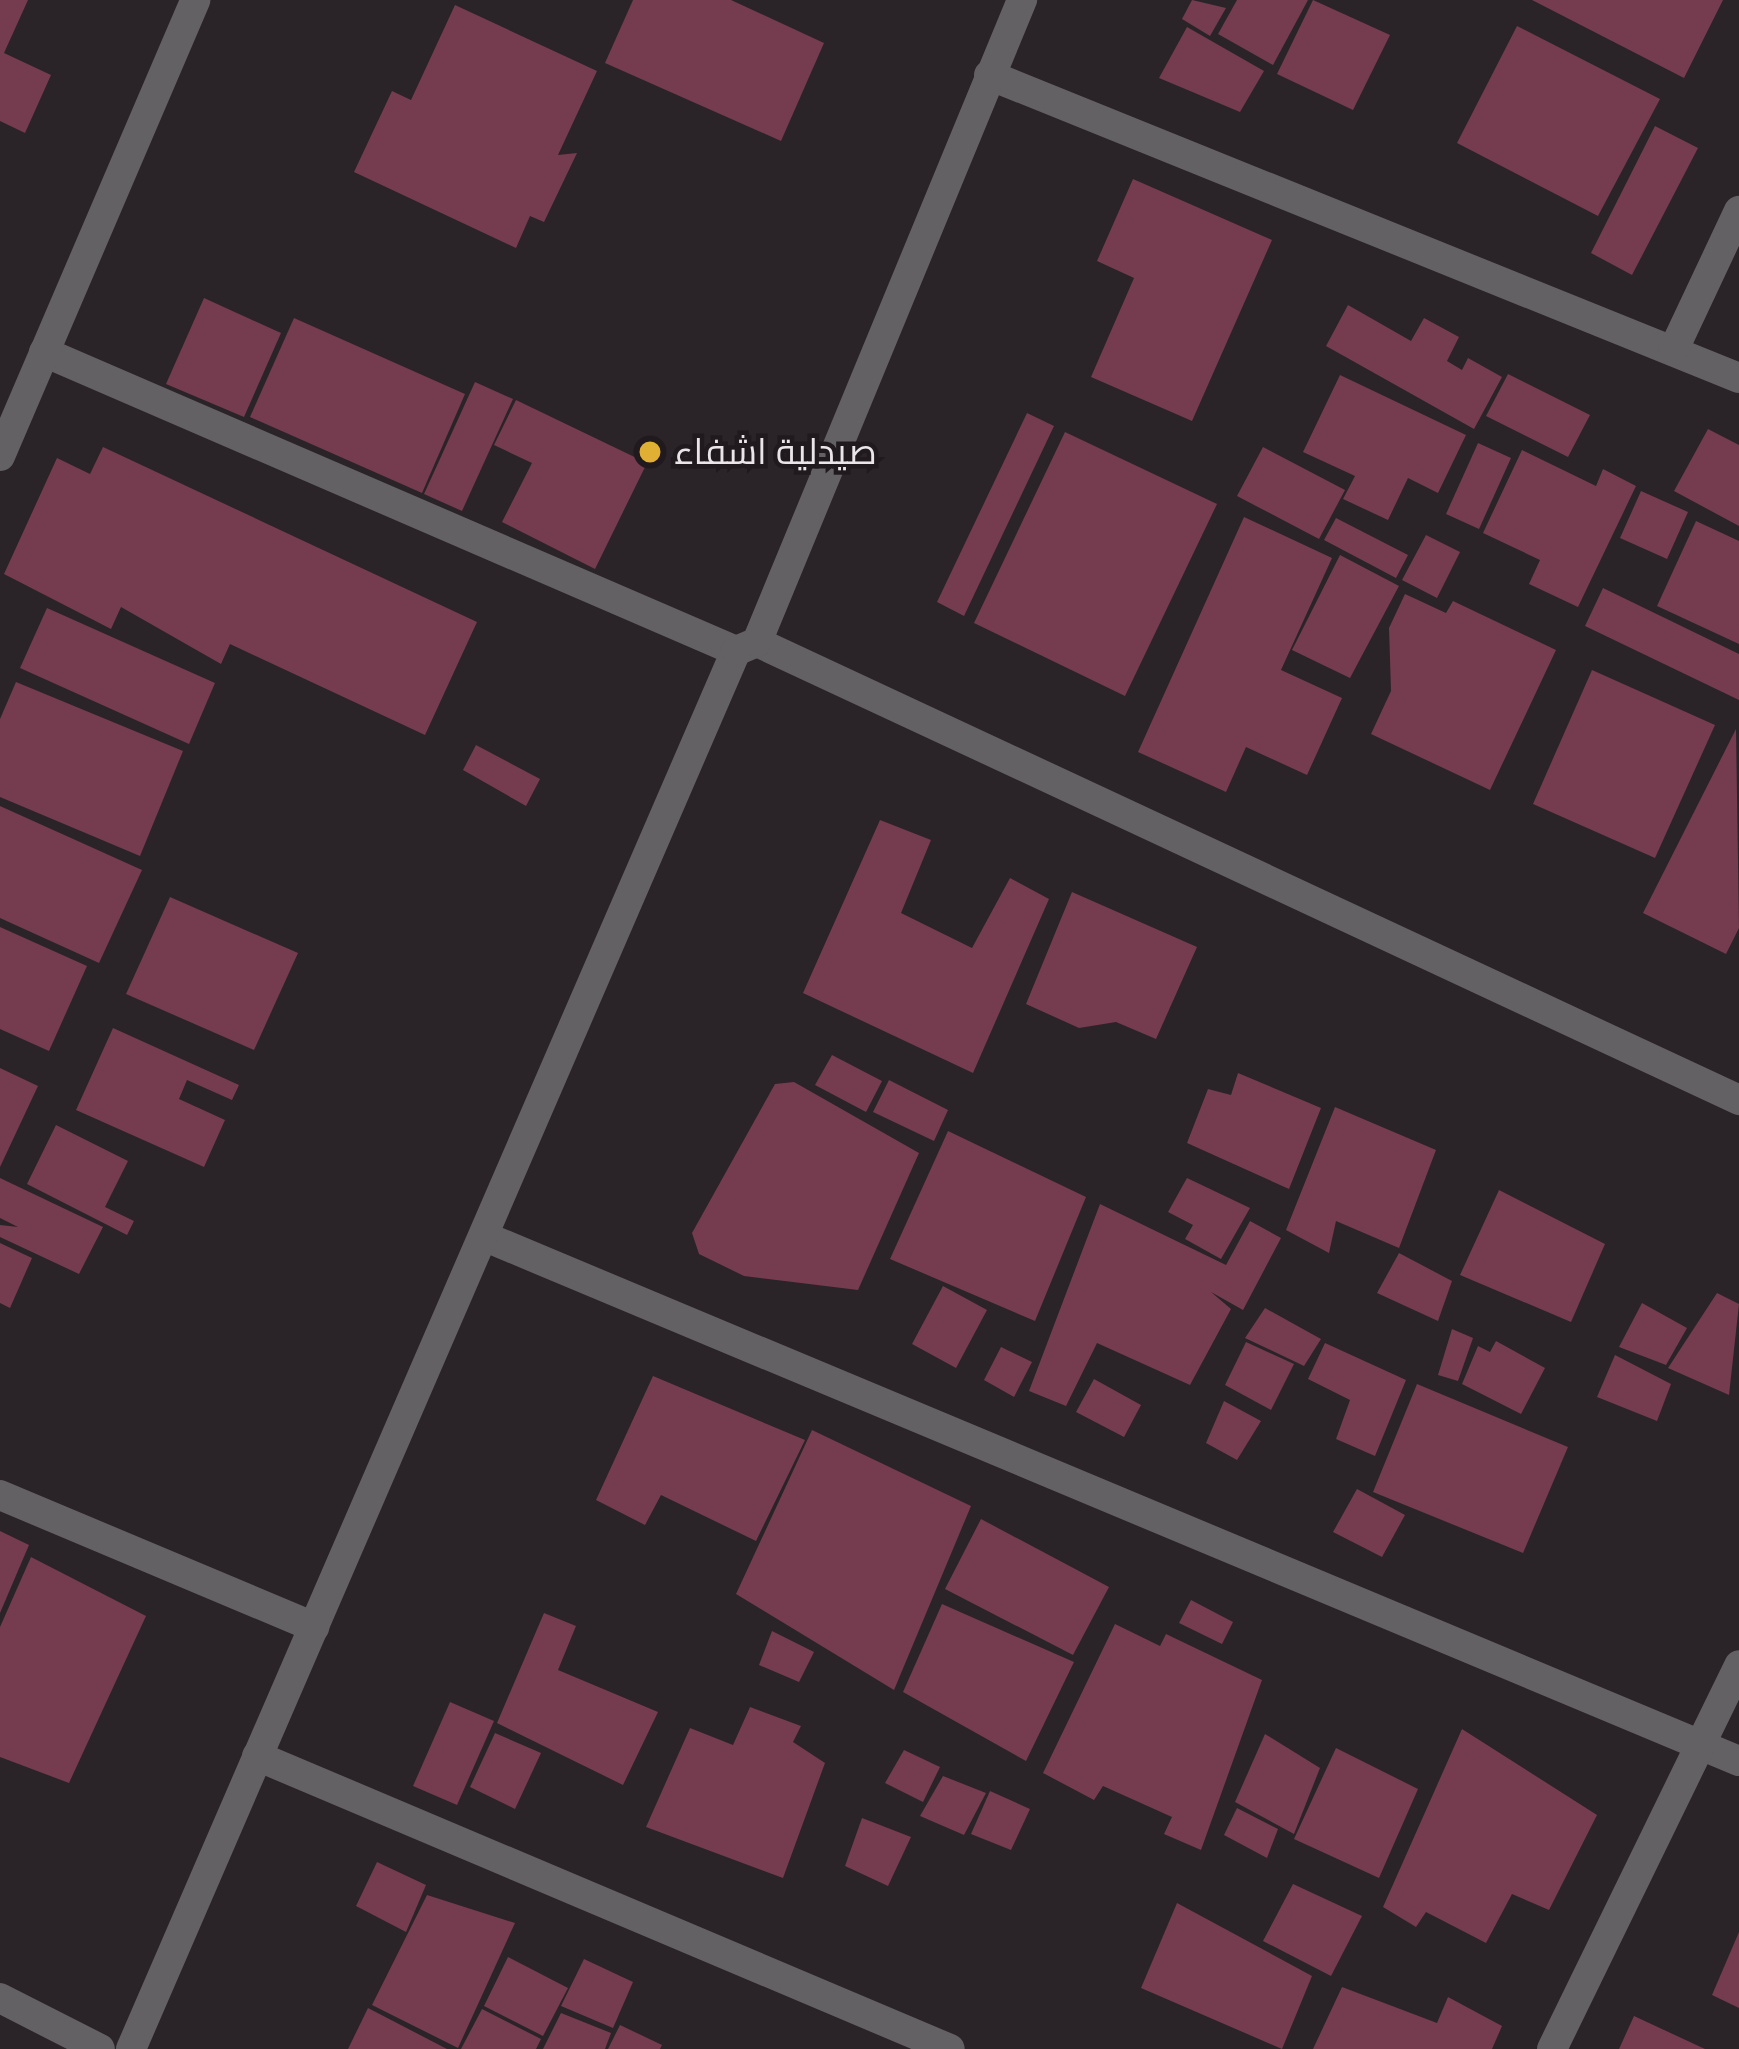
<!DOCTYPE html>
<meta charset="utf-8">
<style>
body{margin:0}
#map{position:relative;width:1739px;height:2049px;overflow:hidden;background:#2a2328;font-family:Montserrat,Cairo,sans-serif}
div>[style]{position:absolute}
.building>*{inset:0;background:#753b4e}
.minor>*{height:30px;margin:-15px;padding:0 15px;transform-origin:15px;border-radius:15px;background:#636164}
.tertiary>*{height:30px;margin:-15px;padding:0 15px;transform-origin:15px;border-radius:15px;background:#636164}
.dots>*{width:33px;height:33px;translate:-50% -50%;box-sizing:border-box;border:6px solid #201a1e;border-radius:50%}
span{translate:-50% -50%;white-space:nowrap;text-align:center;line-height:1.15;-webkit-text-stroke:9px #201a1e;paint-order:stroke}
.poi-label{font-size:36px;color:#eae5e8}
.left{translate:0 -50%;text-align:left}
</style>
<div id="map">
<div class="building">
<div style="clip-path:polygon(0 0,28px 0,4px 53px,51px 75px,25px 133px,0 121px)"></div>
<div style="clip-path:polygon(633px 0,731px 0,824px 43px,781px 141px,605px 63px)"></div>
<div style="clip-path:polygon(1192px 0,1226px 8px,1210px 36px,1182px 19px)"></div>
<div style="clip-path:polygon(1237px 0,1308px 0,1273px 65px,1218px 34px)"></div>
<div style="clip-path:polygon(1313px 0,1390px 35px,1353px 110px,1277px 74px)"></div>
<div style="clip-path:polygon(1532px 0,1723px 0,1684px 78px)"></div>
<div style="clip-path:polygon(455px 5px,597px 71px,558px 155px,577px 153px,544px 222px,530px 216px,516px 248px,354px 172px,392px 91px,411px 100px)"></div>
<div style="clip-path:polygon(1517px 26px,1660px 99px,1598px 216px,1457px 143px)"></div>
<div style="clip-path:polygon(1187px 27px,1264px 71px,1240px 112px,1159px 78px)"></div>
<div style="clip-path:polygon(1655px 126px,1698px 148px,1632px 275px,1591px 253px)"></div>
<div style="clip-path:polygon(1133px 179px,1272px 240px,1192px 421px,1091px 377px,1134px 278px,1097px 261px)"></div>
<div style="clip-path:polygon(204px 298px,281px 333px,244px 417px,166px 384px)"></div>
<div style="clip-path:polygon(1348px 305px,1411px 341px,1424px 318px,1459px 337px,1447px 361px,1462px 370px,1468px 358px,1502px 377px,1474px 429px,1326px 346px)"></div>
<div style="clip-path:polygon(294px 318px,465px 394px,422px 493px,250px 417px)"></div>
<div style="clip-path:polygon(1508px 374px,1590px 415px,1568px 457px,1486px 416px)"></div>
<div style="clip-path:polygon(1340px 375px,1466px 435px,1438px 493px,1408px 478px,1388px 520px,1343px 499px,1355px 476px,1303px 452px)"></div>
<div style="clip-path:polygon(475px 382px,513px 399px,462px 511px,424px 494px)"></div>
<div style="clip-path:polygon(516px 400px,647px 463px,595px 569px,502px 522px,532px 463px,494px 445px)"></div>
<div style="clip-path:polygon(1027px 413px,1054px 426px,964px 616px,937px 602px)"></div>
<div style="clip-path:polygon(1708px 429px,1739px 445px,1739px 526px,1674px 491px)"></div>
<div style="clip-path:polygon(1065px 432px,1217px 504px,1125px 696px,974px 623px)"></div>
<div style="clip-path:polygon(1478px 443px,1511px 458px,1479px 529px,1446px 514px)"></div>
<div style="clip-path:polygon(103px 447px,477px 622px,425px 735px,230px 644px,221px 664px,121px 607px,111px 629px,4px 574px,57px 458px,90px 474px)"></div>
<div style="clip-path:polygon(1263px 447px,1345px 490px,1319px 539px,1237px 496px)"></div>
<div style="clip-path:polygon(1522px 450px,1596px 486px,1603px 469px,1636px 486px,1578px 607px,1529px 584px,1540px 560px,1483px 533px)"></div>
<div style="clip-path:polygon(1641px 491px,1688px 512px,1667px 559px,1620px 538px)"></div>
<div style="clip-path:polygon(1244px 517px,1332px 558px,1281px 670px,1342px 698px,1307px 775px,1246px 747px,1226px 792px,1138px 752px)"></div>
<div style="clip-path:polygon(1336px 518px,1408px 555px,1396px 578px,1324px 540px)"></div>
<div style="clip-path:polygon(1696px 521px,1739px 541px,1739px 644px,1657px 606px)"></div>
<div style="clip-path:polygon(1426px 535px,1460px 552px,1437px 598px,1402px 580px)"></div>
<div style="clip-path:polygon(1340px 555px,1399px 586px,1350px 678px,1292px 650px)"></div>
<div style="clip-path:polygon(1603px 588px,1739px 654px,1739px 700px,1585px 626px)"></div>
<div style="clip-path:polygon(1405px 594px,1446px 613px,1453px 601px,1556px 650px,1490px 790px,1371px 734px,1391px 691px,1389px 628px)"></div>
<div style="clip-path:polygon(47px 608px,215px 683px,189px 744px,20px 668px)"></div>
<div style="clip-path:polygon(1592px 670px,1715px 725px,1655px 858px,1533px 804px)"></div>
<div style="clip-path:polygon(16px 682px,183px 751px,140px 856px,0 797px,0 719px)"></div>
<div style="clip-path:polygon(1736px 729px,1739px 928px,1726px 954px,1643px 913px)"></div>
<div style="clip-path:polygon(476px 745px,540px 779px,526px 806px,463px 770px)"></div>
<div style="clip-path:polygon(0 806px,142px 870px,99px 963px,0 918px)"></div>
<div style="clip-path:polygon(880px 820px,931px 840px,901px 913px,972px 948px,1010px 878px,1049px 899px,973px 1073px,803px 993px)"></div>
<div style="clip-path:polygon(1072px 892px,1197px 947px,1156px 1039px,1116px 1022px,1079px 1028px,1026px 1004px)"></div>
<div style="clip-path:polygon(170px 897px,298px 953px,254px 1050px,126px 994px)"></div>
<div style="clip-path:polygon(0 927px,87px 966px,49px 1051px,0 1029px)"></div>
<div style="clip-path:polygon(113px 1028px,239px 1085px,232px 1100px,187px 1080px,179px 1099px,225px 1120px,204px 1167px,76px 1110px)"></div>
<div style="clip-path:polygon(832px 1055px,882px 1081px,866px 1112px,815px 1085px)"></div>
<div style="clip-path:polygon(0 1068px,38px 1086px,0 1167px)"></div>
<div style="clip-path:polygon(1238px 1073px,1321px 1108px,1289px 1189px,1187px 1143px,1208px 1089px,1231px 1095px)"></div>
<div style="clip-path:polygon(889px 1080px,948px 1110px,934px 1141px,873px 1112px)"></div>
<div style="clip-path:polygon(794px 1082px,919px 1153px,858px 1290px,744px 1276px,699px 1254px,692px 1233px,775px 1084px)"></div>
<div style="clip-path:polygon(1335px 1107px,1436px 1150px,1399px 1248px,1336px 1221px,1329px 1253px,1286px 1230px)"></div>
<div style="clip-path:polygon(56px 1125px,128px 1161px,105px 1207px,134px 1221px,127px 1235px,27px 1184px)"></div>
<div style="clip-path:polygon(948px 1131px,1086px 1197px,1035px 1321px,890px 1259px)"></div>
<div style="clip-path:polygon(0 1178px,103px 1227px,79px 1274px,0 1237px,0 1225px,18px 1227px,0 1218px)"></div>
<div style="clip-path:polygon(1187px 1178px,1250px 1208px,1221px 1259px,1185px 1239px,1193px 1225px,1168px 1212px)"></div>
<div style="clip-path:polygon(1499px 1190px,1605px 1244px,1571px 1322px,1460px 1275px)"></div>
<div style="clip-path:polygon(1100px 1204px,1226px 1265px,1250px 1221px,1281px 1238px,1243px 1310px,1211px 1292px,1231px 1309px,1190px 1385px,1097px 1343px,1066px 1406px,1029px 1391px)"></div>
<div style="clip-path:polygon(0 1243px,32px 1258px,10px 1308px,0 1303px)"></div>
<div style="clip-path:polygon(1399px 1253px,1452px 1281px,1438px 1321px,1377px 1293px)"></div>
<div style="clip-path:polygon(943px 1286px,987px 1310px,956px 1368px,912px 1344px)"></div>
<div style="clip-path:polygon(1717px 1293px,1739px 1304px,1729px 1395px,1668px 1368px)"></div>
<div style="clip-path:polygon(1642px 1303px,1687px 1328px,1666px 1365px,1619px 1347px)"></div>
<div style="clip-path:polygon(1265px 1308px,1321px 1339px,1304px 1366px,1245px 1338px)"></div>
<div style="clip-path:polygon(1452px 1329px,1473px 1338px,1458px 1381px,1438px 1375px)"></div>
<div style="clip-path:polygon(1496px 1341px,1545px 1368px,1521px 1414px,1462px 1384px,1478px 1346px,1490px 1352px)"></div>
<div style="clip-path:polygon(1246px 1342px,1294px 1364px,1271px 1410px,1225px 1385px)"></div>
<div style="clip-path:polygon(1325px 1343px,1406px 1380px,1375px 1456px,1336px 1439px,1350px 1400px,1308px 1379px)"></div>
<div style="clip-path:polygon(1001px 1347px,1032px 1362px,1014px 1397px,984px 1380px)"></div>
<div style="clip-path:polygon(1615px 1355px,1671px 1384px,1657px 1421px,1597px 1397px)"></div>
<div style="clip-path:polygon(653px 1376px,805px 1440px,756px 1541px,661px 1495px,645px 1525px,596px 1500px)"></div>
<div style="clip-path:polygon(1094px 1379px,1141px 1405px,1124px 1437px,1076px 1412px)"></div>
<div style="clip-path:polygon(1417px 1384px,1568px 1447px,1523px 1553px,1373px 1492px)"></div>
<div style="clip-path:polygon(1224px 1401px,1261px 1421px,1237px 1460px,1206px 1443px)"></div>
<div style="clip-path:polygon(812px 1430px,971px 1506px,894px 1690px,736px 1594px)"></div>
<div style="clip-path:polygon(1357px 1489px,1405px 1515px,1382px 1557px,1333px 1532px)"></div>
<div style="clip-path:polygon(981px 1519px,1109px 1587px,1073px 1655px,945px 1589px)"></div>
<div style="clip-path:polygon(0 1531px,29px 1545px,0 1613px)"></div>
<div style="clip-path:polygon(31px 1557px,146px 1616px,69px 1783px,0 1757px,0 1627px)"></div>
<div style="clip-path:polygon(1191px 1600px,1233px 1622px,1222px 1644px,1179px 1623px)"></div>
<div style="clip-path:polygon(942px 1604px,1074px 1662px,1026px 1761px,903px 1692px)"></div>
<div style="clip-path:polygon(544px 1613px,576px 1626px,558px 1670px,658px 1712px,623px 1785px,497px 1723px)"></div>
<div style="clip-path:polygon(1115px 1624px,1160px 1646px,1166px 1634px,1262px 1680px,1201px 1850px,1164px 1834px,1172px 1817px,1103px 1786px,1094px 1800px,1043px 1773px)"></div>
<div style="clip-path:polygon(772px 1631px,814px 1652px,799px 1682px,759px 1665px)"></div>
<div style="clip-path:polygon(450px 1702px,494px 1721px,457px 1805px,413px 1786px)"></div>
<div style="clip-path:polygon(750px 1707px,801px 1726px,793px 1742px,825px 1763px,783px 1878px,646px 1827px,690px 1728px,733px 1745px)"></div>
<div style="clip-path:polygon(1462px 1729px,1597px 1815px,1549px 1910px,1512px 1894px,1486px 1943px,1426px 1912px,1416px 1927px,1383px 1907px)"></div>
<div style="clip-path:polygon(495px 1733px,541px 1753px,515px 1809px,470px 1787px)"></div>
<div style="clip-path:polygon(1265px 1734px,1320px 1768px,1294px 1834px,1235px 1802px)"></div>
<div style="clip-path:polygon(1336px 1748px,1418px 1789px,1379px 1878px,1294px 1839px)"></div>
<div style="clip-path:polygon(904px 1750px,940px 1767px,923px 1802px,885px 1783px)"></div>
<div style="clip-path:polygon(943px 1776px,986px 1793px,964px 1835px,920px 1816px)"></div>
<div style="clip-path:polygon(990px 1791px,1030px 1809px,1011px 1850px,971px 1834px)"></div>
<div style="clip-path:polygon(1237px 1808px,1278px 1829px,1267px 1858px,1224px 1835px)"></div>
<div style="clip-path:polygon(862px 1818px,911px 1837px,888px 1886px,845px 1866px)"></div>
<div style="clip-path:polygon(377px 1862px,426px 1885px,406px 1932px,356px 1906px)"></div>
<div style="clip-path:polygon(1293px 1884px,1362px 1916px,1331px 1976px,1263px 1941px)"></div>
<div style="clip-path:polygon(427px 1895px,515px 1923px,458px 2048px,372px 2005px)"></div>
<div style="clip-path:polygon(1177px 1903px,1312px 1976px,1282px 2049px,1141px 1988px)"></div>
<div style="clip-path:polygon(1739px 1932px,1739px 2008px,1712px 1995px)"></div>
<div style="clip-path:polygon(508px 1957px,568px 1988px,543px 2036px,484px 2006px)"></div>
<div style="clip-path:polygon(584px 1959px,633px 1982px,613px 2028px,561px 2006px)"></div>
<div style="clip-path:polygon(1342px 1987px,1437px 2023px,1448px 1997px,1502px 2026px,1492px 2049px,1313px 2049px)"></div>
<div style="clip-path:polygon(368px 2008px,447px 2049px,348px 2049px)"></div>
<div style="clip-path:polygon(482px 2009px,541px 2039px,536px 2049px,461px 2049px)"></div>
<div style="clip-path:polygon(561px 2013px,611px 2033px,605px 2049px,543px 2049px)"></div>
<div style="clip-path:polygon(1634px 2016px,1705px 2049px,1619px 2049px)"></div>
<div style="clip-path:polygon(620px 2025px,662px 2045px,660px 2049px,608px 2049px)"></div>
</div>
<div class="minor">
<div style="left:989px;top:75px;width:809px;rotate:22deg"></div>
<div style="left:1673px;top:351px;width:155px;rotate:-64.8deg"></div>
<div style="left:44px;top:352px;width:754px;rotate:23.37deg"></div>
<div style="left:0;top:456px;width:496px;rotate:-66.8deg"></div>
<div style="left:757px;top:642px;width:1084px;rotate:25deg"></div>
<div style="left:488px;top:1238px;width:1356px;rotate:22.69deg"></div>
<div style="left:0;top:1495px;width:341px;rotate:22.8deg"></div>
<div style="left:257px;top:1756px;width:752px;rotate:22.92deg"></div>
<div style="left:0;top:1998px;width:112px;rotate:27deg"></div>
<div style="left:1552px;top:2049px;width:427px;rotate:-64deg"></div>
</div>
<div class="tertiary">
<div style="left:131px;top:2049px;width:1523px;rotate:-66.6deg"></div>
<div style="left:736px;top:651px;width:23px;rotate:-23deg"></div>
<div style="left:757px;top:642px;width:695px;rotate:-67.57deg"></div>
</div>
<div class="dots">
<div style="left:650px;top:452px;background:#e0b034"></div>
</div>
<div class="poi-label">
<span class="left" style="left:674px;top:452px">صيدلية اشفاء</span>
</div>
</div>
